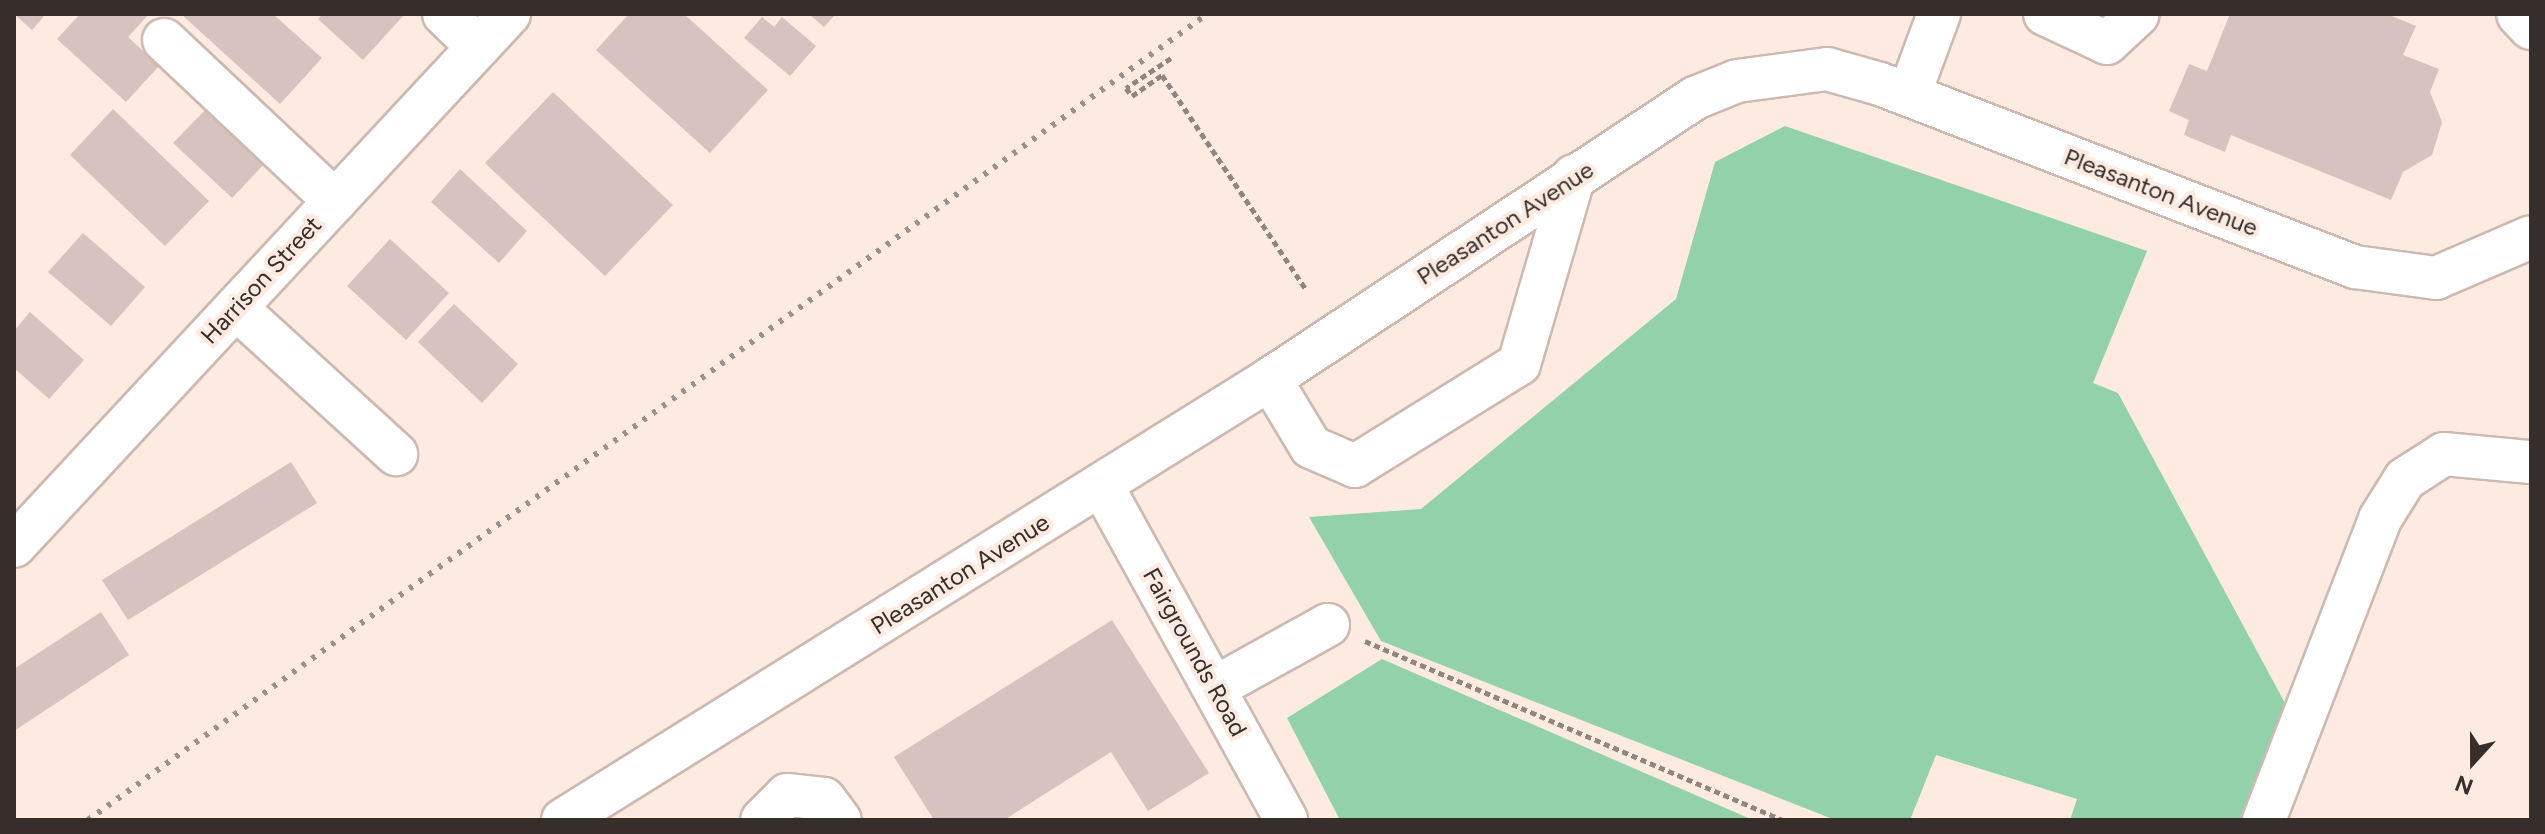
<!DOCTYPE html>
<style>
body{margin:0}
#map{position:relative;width:2545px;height:834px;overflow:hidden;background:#fdebe2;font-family:Figtree,sans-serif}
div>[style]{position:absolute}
.green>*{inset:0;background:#92d1a9}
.building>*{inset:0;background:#d6c2be}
.path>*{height:5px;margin-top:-2.5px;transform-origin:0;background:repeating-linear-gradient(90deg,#91857f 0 6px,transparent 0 10px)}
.roads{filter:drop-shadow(2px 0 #ccbab2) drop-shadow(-2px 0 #ccbab2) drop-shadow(0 2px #ccbab2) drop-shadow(0 -2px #ccbab2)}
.minor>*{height:42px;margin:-21px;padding:0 21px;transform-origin:21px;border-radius:21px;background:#fff}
.major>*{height:44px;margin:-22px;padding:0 22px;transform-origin:22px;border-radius:22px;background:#fff}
.rail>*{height:6px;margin-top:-3px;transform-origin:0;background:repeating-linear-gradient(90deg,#9d908a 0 4px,transparent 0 12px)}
span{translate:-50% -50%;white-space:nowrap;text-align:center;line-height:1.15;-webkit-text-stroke:8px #fdebe2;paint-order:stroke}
.street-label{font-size:24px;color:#352e2b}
.frame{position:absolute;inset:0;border:16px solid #352e2b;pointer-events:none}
.north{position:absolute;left:2433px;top:722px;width:80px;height:80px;-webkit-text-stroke:6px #fdebe2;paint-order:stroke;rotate:201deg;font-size:22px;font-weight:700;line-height:32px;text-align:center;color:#352e2b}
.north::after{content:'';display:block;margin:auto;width:28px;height:36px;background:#352e2b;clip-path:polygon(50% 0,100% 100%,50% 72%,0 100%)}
</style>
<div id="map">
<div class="green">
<div style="clip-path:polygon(1785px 126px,2147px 251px,2093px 383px,2118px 393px,2294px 720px,2255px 820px,2070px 820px,2077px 799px,1936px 755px,1910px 820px,1835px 820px,1381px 641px,1309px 517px,1421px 509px,1676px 299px,1715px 162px)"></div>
<div style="clip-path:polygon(1382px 659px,1753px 820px,1340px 820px,1287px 718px)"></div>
</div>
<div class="building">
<div style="clip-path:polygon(14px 14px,46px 14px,32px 30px)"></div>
<div style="clip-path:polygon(80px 14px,149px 14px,128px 37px,159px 66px,126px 102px,57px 39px)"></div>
<div style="clip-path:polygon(181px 14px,273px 14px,322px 58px,280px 104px)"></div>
<div style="clip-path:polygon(323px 14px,402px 14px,404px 15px,363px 60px,318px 19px)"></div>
<div style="clip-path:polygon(629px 14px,684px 14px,768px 90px,710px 153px,596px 50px)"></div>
<div style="clip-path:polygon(809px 14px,836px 14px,824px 27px)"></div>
<div style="clip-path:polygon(2230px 14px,2387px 14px,2416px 26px,2403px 55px,2439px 69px,2430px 92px,2442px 122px,2432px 155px,2403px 172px,2391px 200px,2231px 135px,2225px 152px,2184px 135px,2189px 120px,2169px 111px,2189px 64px,2207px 71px)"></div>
<div style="clip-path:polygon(762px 17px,774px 27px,782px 17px,816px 46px,790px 76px,744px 38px)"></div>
<div style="clip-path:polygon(553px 92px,673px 205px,605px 276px,485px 163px)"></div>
<div style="clip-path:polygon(209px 106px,267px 161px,232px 198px,173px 143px)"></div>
<div style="clip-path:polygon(113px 109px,209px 201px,165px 246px,70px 155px)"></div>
<div style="clip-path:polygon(460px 169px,527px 231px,499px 263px,431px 202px)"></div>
<div style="clip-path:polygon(83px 233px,145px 287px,111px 326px,48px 272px)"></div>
<div style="clip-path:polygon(390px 239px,449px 293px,406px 340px,347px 286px)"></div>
<div style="clip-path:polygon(454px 304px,518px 364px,482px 403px,418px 342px)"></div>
<div style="clip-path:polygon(30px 312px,84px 360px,49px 399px,14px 368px,14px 331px)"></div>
<div style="clip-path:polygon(291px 462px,317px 503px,128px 620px,102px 580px)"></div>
<div style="clip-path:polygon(101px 612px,129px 655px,14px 731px,14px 669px)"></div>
<div style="clip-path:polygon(1112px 620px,1209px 773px,1148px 811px,1111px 752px,1004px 820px,934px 820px,894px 757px)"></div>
</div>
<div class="path">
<div style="left:1171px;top:58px;width:54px;rotate:146.3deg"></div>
<div style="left:1126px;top:88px;width:10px;rotate:53deg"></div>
<div style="left:1132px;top:96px;width:37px;rotate:-35deg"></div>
<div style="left:1162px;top:75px;width:257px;rotate:56.1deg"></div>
<div style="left:1365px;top:641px;width:455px;rotate:23.2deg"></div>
</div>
<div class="roads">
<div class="minor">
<div style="left:444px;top:14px;width:47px;rotate:44.1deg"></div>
<div style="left:2045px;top:14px;width:68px;rotate:25.1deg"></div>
<div style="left:2107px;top:43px;width:42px;rotate:-43.1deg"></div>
<div style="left:164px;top:40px;width:235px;rotate:43.3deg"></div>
<div style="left:1909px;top:95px;width:86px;rotate:-69.7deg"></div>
<div style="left:236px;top:308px;width:217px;rotate:42.4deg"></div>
<div style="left:1270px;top:379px;width:79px;rotate:58.9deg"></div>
<div style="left:1311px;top:447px;width:48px;rotate:23.4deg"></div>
<div style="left:1355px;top:466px;width:193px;rotate:-31.9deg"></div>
<div style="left:1519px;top:364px;width:196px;rotate:-73.7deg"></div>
<div style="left:1102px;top:486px;width:381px;rotate:61.1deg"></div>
<div style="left:14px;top:546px;width:727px;rotate:-47.06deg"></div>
<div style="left:1216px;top:687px;width:128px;rotate:-29deg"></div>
<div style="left:563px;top:820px;width:833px;rotate:-31.95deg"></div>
<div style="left:1270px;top:379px;width:509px;rotate:-33.47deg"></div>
<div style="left:1695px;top:98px;width:45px;rotate:-22deg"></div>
<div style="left:1737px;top:81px;width:91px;rotate:-7.6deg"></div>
<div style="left:1827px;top:69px;width:55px;rotate:15.8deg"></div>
<div style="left:1880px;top:84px;width:509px;rotate:21.07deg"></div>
<div style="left:2355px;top:267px;width:82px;rotate:7.7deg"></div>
<div style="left:2436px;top:278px;width:103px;rotate:-23.3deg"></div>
<div style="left:762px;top:820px;width:35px;rotate:-45deg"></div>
<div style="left:787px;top:795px;width:37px;rotate:6deg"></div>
<div style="left:824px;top:799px;width:26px;rotate:53deg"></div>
<div style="left:2264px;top:820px;width:323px;rotate:-68.9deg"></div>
<div style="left:2380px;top:519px;width:47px;rotate:-58deg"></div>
<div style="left:2405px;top:479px;width:46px;rotate:-32.7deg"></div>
<div style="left:2444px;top:454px;width:87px;rotate:5.3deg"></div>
</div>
<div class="major">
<div style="left:2519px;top:14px;width:18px;rotate:47deg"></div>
</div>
</div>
<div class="rail">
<div style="left:88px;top:820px;width:1379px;rotate:-35.76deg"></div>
</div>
<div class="street-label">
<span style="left:2161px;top:192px;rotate:21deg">Pleasanton Avenue</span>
<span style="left:1505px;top:223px;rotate:-33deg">Pleasanton Avenue</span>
<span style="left:261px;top:280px;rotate:-47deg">Harrison Street</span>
<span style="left:960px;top:574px;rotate:-32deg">Pleasanton Avenue</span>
<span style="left:1195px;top:652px;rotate:61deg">Fairgrounds Road</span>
</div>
<div class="frame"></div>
<div class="north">N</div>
</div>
